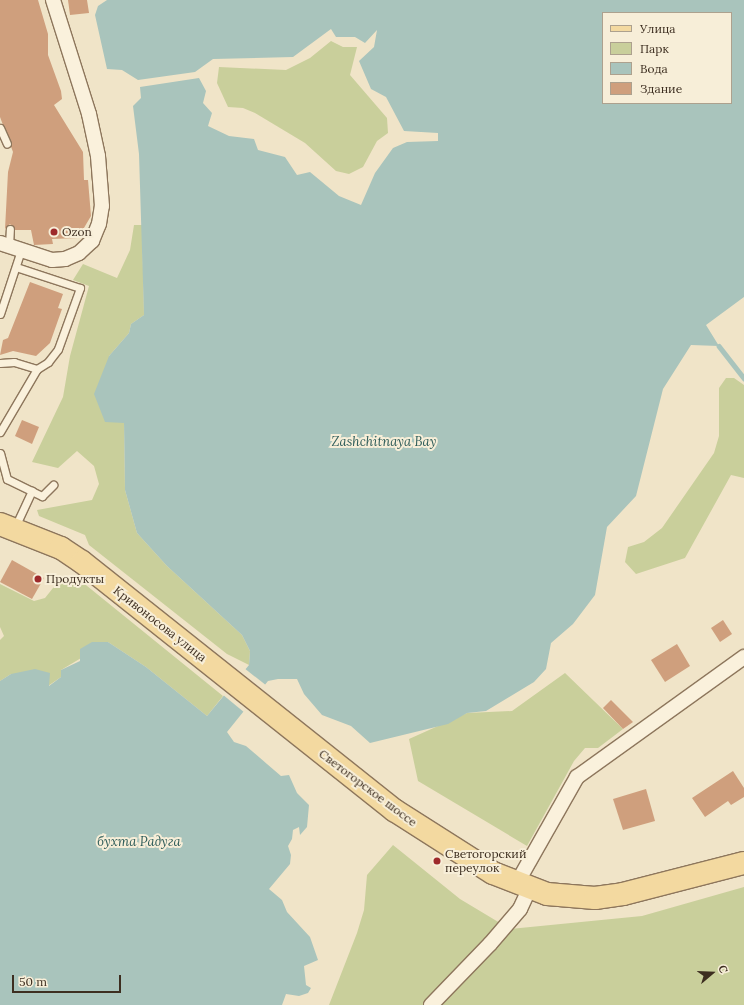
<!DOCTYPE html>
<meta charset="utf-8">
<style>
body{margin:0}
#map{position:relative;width:744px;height:1005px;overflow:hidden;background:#f0e4c8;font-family:Lora,serif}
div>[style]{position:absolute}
.green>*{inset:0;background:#c9cf9b}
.water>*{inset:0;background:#a9c4bc}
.pier>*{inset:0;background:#f0e4c8}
.stream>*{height:4.5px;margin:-2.25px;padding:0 2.25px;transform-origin:2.25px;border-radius:2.25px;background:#a9c4bc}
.building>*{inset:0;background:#cf9f7d}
.roads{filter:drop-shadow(1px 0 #8d765c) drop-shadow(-1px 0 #8d765c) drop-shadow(0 1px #8d765c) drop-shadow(0 -1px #8d765c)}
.service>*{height:7px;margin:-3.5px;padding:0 3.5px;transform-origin:3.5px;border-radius:3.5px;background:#faf1dc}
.minor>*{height:14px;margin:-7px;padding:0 7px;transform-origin:7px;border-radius:7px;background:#faf1dc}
.primary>*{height:22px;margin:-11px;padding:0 11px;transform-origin:11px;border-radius:11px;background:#f3d9a0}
.dots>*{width:11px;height:11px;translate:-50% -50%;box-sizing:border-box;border:2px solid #f7eed8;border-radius:50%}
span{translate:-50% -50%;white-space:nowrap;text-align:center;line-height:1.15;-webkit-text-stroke:4px #f7eed8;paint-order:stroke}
.poi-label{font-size:12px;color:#3d2e20}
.left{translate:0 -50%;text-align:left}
.street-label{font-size:12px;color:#3d2e20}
.water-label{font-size:13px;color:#2f5d5a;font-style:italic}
.legend{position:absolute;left:602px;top:12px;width:130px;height:92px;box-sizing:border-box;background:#f7eed8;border:1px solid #ada18e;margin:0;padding:5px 7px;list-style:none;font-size:12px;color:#3d2e20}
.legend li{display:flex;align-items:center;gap:8px;height:20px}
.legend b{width:20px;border:1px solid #ada18e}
.north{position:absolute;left:692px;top:953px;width:40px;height:40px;-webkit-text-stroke:3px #f7eed8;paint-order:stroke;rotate:71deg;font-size:11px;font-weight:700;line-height:16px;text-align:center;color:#3d2e20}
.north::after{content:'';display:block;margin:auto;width:14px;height:18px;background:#3d2e20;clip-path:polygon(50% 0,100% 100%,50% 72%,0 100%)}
.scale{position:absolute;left:12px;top:975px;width:109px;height:18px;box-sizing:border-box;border:2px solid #3d2e20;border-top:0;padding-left:5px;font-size:12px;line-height:14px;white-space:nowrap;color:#3d2e20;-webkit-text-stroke:3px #f7eed8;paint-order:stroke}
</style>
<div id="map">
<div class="green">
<div style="clip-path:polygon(331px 41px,343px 47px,357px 47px,350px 75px,387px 118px,388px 133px,377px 141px,363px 167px,349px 174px,336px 171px,305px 143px,255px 113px,243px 108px,228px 107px,217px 83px,219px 67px,286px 70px,310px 58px)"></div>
<div style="clip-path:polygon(134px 225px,142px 225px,144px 315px,131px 324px,129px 333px,109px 356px,124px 423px,125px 490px,137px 533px,167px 566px,242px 635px,250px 651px,249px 665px,227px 654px,89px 545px,85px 535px,39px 516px,37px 510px,92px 500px,99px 484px,94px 466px,77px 451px,58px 468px,32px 462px,63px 397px,70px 356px,89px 286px,73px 280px,83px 264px,117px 278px,130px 250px)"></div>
<div style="clip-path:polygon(726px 378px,734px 378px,744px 385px,744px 478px,731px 475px,685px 558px,636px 574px,625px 562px,628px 547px,644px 542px,662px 528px,714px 453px,719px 436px,719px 388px)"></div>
<div style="clip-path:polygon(76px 577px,223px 696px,207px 716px,146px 667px,108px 642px,61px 670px,61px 677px,48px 686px,11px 674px,0 681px,0 640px,4px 636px,0 627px,0 584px,34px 601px,45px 598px,61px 578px)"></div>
<div style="clip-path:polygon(565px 673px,623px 729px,598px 748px,585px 748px,574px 761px,527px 846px,418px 781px,409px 739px,467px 713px,512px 711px)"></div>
<div style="clip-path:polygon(393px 845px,460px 899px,510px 929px,642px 916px,744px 887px,744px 1005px,329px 1005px,357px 933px,364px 910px,367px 875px)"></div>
</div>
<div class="water">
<div style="clip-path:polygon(evenodd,107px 0,744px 0,744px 297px,706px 325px,719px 346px,691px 345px,663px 389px,636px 496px,607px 527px,595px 595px,573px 624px,551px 643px,546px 669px,534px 682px,486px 711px,467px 713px,448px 724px,370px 743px,351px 726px,322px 715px,304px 694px,297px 679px,278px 679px,268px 681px,227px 732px,234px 742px,246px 746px,281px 776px,289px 775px,297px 793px,309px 805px,307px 827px,300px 835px,299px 827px,293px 830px,292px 839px,288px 846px,291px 855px,290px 864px,269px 889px,282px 900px,287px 912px,310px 937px,318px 960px,304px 966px,306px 985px,311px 988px,308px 993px,299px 996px,286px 994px,282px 1005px,0 1005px,0 681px,11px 674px,35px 669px,50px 673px,49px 686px,61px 677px,61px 670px,80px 661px,80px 649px,92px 642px,108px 642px,146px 667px,207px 716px,249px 665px,250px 651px,242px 635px,167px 566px,137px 533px,125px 490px,124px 423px,105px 422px,94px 394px,109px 356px,129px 333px,131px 324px,144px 315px,139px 154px,133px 106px,141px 98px,140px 87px,199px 78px,206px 91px,203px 103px,212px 113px,208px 126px,229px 136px,254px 139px,258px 150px,285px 157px,297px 175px,310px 172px,339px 196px,361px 205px,375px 173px,393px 148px,407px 142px,438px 141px,438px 133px,404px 131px,386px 97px,371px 89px,359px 61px,374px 47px,377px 30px,365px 43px,355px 37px,336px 37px,331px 29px,293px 57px,213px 59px,195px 72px,138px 80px,122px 70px,107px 69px,95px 15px,98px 6px,107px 0,603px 13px,731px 13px,731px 103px,603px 103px,603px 13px)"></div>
</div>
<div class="pier">
<div style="clip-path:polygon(244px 668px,267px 686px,245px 713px,222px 694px)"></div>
</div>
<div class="stream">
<div style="left:719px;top:346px;width:41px;rotate:52deg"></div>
</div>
<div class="building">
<div style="clip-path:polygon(0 0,38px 0,48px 34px,48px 55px,61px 91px,62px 99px,54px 105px,83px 152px,84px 180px,88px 180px,91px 216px,78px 238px,52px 239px,53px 244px,34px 245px,31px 230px,15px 230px,10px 224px,5px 229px,8px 172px,13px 152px,0 117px)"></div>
<div style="clip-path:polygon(68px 0,87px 0,89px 13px,70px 15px)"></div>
<div style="clip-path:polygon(30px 282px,63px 294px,58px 308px,62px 309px,50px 343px,36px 356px,13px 351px,0 355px,3px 340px,8px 338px)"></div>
<div style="clip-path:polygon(22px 420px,39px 427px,32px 444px,15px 436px)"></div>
<div style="clip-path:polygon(12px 560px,44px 578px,32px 599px,0 582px)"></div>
<div style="clip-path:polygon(723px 620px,732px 634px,720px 642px,711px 628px)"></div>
<div style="clip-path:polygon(677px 644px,690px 666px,665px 682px,651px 660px)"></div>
<div style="clip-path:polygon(611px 700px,633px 722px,623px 729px,603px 708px)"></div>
<div style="clip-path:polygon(733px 771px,744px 788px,744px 797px,731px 805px,728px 801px,705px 817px,692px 798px)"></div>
<div style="clip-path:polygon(646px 789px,655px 821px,623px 830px,613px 799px)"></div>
</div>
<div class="roads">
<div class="service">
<div style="left:0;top:128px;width:17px;rotate:66deg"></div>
<div style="left:9px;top:246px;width:17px;rotate:-87deg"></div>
<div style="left:0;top:314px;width:67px;rotate:-71.8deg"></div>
<div style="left:0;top:363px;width:14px;rotate:-4deg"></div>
<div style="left:14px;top:362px;width:24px;rotate:17deg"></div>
<div style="left:0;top:432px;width:73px;rotate:-59.6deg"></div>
<div style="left:37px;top:369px;width:13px;rotate:-32deg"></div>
<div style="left:48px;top:362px;width:16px;rotate:-52deg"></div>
<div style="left:58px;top:349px;width:65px;rotate:-70.2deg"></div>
<div style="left:80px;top:288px;width:67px;rotate:-161.8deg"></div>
<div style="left:0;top:453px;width:27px;rotate:75deg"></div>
<div style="left:7px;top:479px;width:39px;rotate:26deg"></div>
<div style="left:42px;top:496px;width:16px;rotate:-45deg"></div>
<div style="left:15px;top:527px;width:40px;rotate:-65deg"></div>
</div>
<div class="minor">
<div style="left:0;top:243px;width:55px;rotate:18.1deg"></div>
<div style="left:52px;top:260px;width:13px;rotate:-4deg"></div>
<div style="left:65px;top:259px;width:15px;rotate:-23deg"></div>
<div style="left:79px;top:253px;width:18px;rotate:-43deg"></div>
<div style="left:92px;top:241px;width:18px;rotate:-68deg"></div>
<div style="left:99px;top:224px;width:18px;rotate:-81deg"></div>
<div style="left:102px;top:206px;width:50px;rotate:-94.6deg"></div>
<div style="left:98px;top:156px;width:43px;rotate:-102.1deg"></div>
<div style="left:89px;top:114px;width:120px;rotate:-107.5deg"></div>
<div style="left:517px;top:883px;width:122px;rotate:-60.5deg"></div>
<div style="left:577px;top:777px;width:206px;rotate:-35.7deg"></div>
<div style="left:431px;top:1005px;width:85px;rotate:-46deg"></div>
<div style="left:490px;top:944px;width:46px;rotate:-49.4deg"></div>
<div style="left:520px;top:909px;width:23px;rotate:-65deg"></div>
</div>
<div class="primary">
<div style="left:0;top:524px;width:66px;rotate:21.5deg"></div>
<div style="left:61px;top:548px;width:25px;rotate:34deg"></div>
<div style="left:82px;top:562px;width:399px;rotate:38.5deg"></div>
<div style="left:394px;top:810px;width:117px;rotate:32.5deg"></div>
<div style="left:493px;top:873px;width:58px;rotate:21.3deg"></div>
<div style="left:547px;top:894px;width:48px;rotate:4.8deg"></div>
<div style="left:595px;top:898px;width:28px;rotate:-8deg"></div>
<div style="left:623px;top:894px;width:125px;rotate:-14.4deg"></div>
</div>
</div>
<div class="dots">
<div style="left:54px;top:232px;background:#9e2a2b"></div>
<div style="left:38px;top:579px;background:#9e2a2b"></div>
<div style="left:437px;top:861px;background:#9e2a2b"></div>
</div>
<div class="poi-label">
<span class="left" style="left:62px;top:232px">Ozon</span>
<span class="left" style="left:46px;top:579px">Продукты</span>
<span class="left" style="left:445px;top:861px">Светогорский<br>переулок</span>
</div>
<div class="street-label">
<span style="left:160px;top:624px;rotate:38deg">Кривоносова улица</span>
<span style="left:368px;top:788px;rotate:37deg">Светогорское шоссе</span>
</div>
<div class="water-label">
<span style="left:384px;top:442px">Zashchitnaya Bay</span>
<span style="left:139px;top:842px">бухта Радуга</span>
</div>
<ul class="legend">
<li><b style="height:5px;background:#f3d9a0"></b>Улица</li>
<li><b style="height:11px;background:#c9cf9b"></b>Парк</li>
<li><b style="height:11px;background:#a9c4bc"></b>Вода</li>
<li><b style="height:11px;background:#cf9f7d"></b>Здание</li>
</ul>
<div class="north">С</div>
<div class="scale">50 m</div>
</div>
